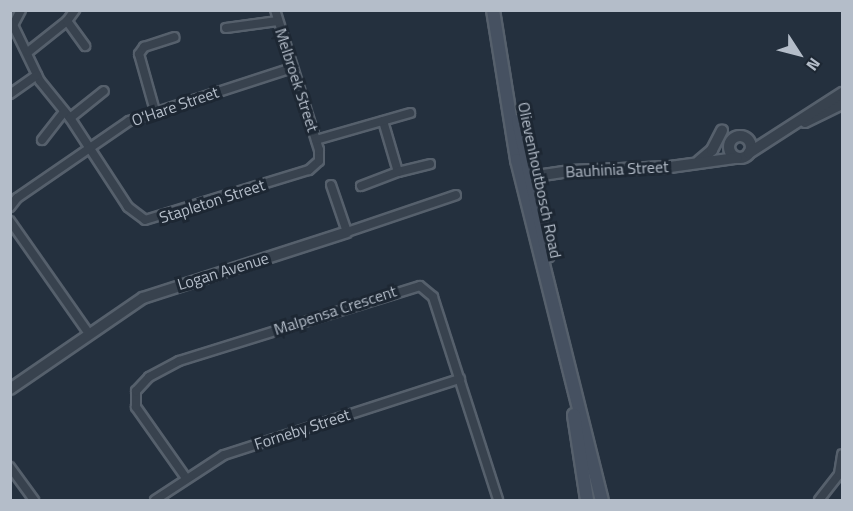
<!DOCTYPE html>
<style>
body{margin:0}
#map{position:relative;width:853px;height:511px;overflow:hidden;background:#24303e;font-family:"Titillium Web",sans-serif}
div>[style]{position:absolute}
.roads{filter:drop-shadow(2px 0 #56606c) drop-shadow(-2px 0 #56606c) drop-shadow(0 2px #56606c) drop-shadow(0 -2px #56606c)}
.minor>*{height:8px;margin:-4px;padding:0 4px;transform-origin:4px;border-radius:4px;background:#38424e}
.tertiary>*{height:10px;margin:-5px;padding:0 5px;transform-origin:5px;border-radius:5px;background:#38424e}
.tertiary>.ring{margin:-5px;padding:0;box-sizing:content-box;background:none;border:10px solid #38424e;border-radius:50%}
.secondary>*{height:12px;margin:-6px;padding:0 6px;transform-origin:6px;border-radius:6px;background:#465161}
span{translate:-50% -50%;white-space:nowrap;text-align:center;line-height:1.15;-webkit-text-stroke:6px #1d2733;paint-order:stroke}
.street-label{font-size:16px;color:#b4bdc9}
.frame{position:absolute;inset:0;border:12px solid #b4bdc9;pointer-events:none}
.north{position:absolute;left:769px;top:24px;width:60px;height:60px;-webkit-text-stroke:4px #1d2733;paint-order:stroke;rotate:126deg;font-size:16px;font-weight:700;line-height:24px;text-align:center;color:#b4bdc9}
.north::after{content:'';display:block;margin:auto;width:21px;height:27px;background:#b4bdc9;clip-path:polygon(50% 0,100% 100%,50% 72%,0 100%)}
</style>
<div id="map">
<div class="roads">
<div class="minor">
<div style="left:21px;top:10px;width:17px;rotate:118deg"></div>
<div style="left:13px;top:25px;width:62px;rotate:64.3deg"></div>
<div style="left:40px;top:81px;width:48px;rotate:51deg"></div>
<div style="left:70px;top:118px;width:106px;rotate:56.9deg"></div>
<div style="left:128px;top:207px;width:21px;rotate:37deg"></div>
<div style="left:145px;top:220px;width:171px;rotate:-17deg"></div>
<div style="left:309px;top:170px;width:13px;rotate:-42deg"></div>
<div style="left:319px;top:161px;width:11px;rotate:-90deg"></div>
<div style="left:319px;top:150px;width:147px;rotate:-107.4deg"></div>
<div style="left:67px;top:21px;width:14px;rotate:-54deg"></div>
<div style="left:226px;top:28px;width:52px;rotate:-7.7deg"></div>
<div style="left:28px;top:52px;width:50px;rotate:-38.5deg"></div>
<div style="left:67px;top:21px;width:31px;rotate:54deg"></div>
<div style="left:10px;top:94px;width:33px;rotate:-35deg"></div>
<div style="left:155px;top:111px;width:59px;rotate:-105.7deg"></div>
<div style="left:139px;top:54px;width:9px;rotate:-54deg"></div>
<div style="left:144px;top:47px;width:32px;rotate:-18deg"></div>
<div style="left:70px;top:118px;width:43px;rotate:-38.5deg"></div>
<div style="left:383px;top:121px;width:53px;rotate:73.6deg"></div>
<div style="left:398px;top:172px;width:33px;rotate:-14deg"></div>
<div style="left:42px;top:140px;width:36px;rotate:-52deg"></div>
<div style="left:316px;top:140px;width:98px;rotate:-16deg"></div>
<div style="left:331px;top:185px;width:50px;rotate:71.2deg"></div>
<div style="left:347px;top:232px;width:115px;rotate:-18.7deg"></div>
<div style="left:361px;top:186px;width:40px;rotate:-21deg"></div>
<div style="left:10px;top:207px;width:11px;rotate:-52deg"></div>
<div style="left:17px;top:198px;width:136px;rotate:-34.5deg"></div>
<div style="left:129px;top:121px;width:171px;rotate:-18deg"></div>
<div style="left:10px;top:221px;width:138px;rotate:55deg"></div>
<div style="left:10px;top:467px;width:41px;rotate:54deg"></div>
<div style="left:186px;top:478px;width:87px;rotate:-125.2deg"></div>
<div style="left:136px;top:407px;width:16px;rotate:-90deg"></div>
<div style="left:136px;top:391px;width:19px;rotate:-47deg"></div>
<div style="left:149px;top:377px;width:34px;rotate:-28deg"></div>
<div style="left:179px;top:361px;width:252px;rotate:-17.3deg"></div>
<div style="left:420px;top:286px;width:17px;rotate:40deg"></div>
<div style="left:433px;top:297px;width:213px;rotate:72.2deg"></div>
<div style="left:155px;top:500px;width:82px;rotate:-33.1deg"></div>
<div style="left:224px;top:455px;width:248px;rotate:-17.9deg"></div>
<div style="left:819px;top:500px;width:33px;rotate:-52deg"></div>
<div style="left:839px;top:474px;width:20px;rotate:-81deg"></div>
</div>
<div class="tertiary">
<div style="left:805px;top:122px;width:41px;rotate:-25.9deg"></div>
<div class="ring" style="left:729px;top:136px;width:12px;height:12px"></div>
<div style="left:749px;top:153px;width:111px;rotate:-32.8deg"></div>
<div style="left:699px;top:161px;width:17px;rotate:-40deg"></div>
<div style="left:712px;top:150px;width:22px;rotate:-63deg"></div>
<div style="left:523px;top:178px;width:48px;rotate:-8.5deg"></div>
<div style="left:570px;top:171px;width:100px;rotate:-2.3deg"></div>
<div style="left:670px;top:167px;width:67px;rotate:-7.8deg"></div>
<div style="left:10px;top:389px;width:161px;rotate:-34.4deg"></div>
<div style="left:143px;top:298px;width:214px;rotate:-17.9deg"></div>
</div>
<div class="secondary">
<div style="left:493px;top:10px;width:152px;rotate:80.9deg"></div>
<div style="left:517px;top:160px;width:350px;rotate:76deg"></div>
<div style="left:518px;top:121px;width:138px;rotate:77.5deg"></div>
<div style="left:574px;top:415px;width:86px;rotate:81.3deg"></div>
</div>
</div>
<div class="street-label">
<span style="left:297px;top:80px;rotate:72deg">Melbroek Street</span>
<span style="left:175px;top:106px;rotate:-19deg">O'Hare Street</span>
<span style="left:617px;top:169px;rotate:-3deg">Bauhinia Street</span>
<span style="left:540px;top:180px;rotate:78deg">Olievenhoutbosch Road</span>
<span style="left:212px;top:201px;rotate:-18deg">Stapleton Street</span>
<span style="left:223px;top:271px;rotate:-17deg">Logan Avenue</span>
<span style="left:335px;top:310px;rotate:-18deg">Malpensa Crescent</span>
<span style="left:302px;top:429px;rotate:-18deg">Forneby Street</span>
</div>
<div class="frame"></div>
<div class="north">N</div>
</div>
